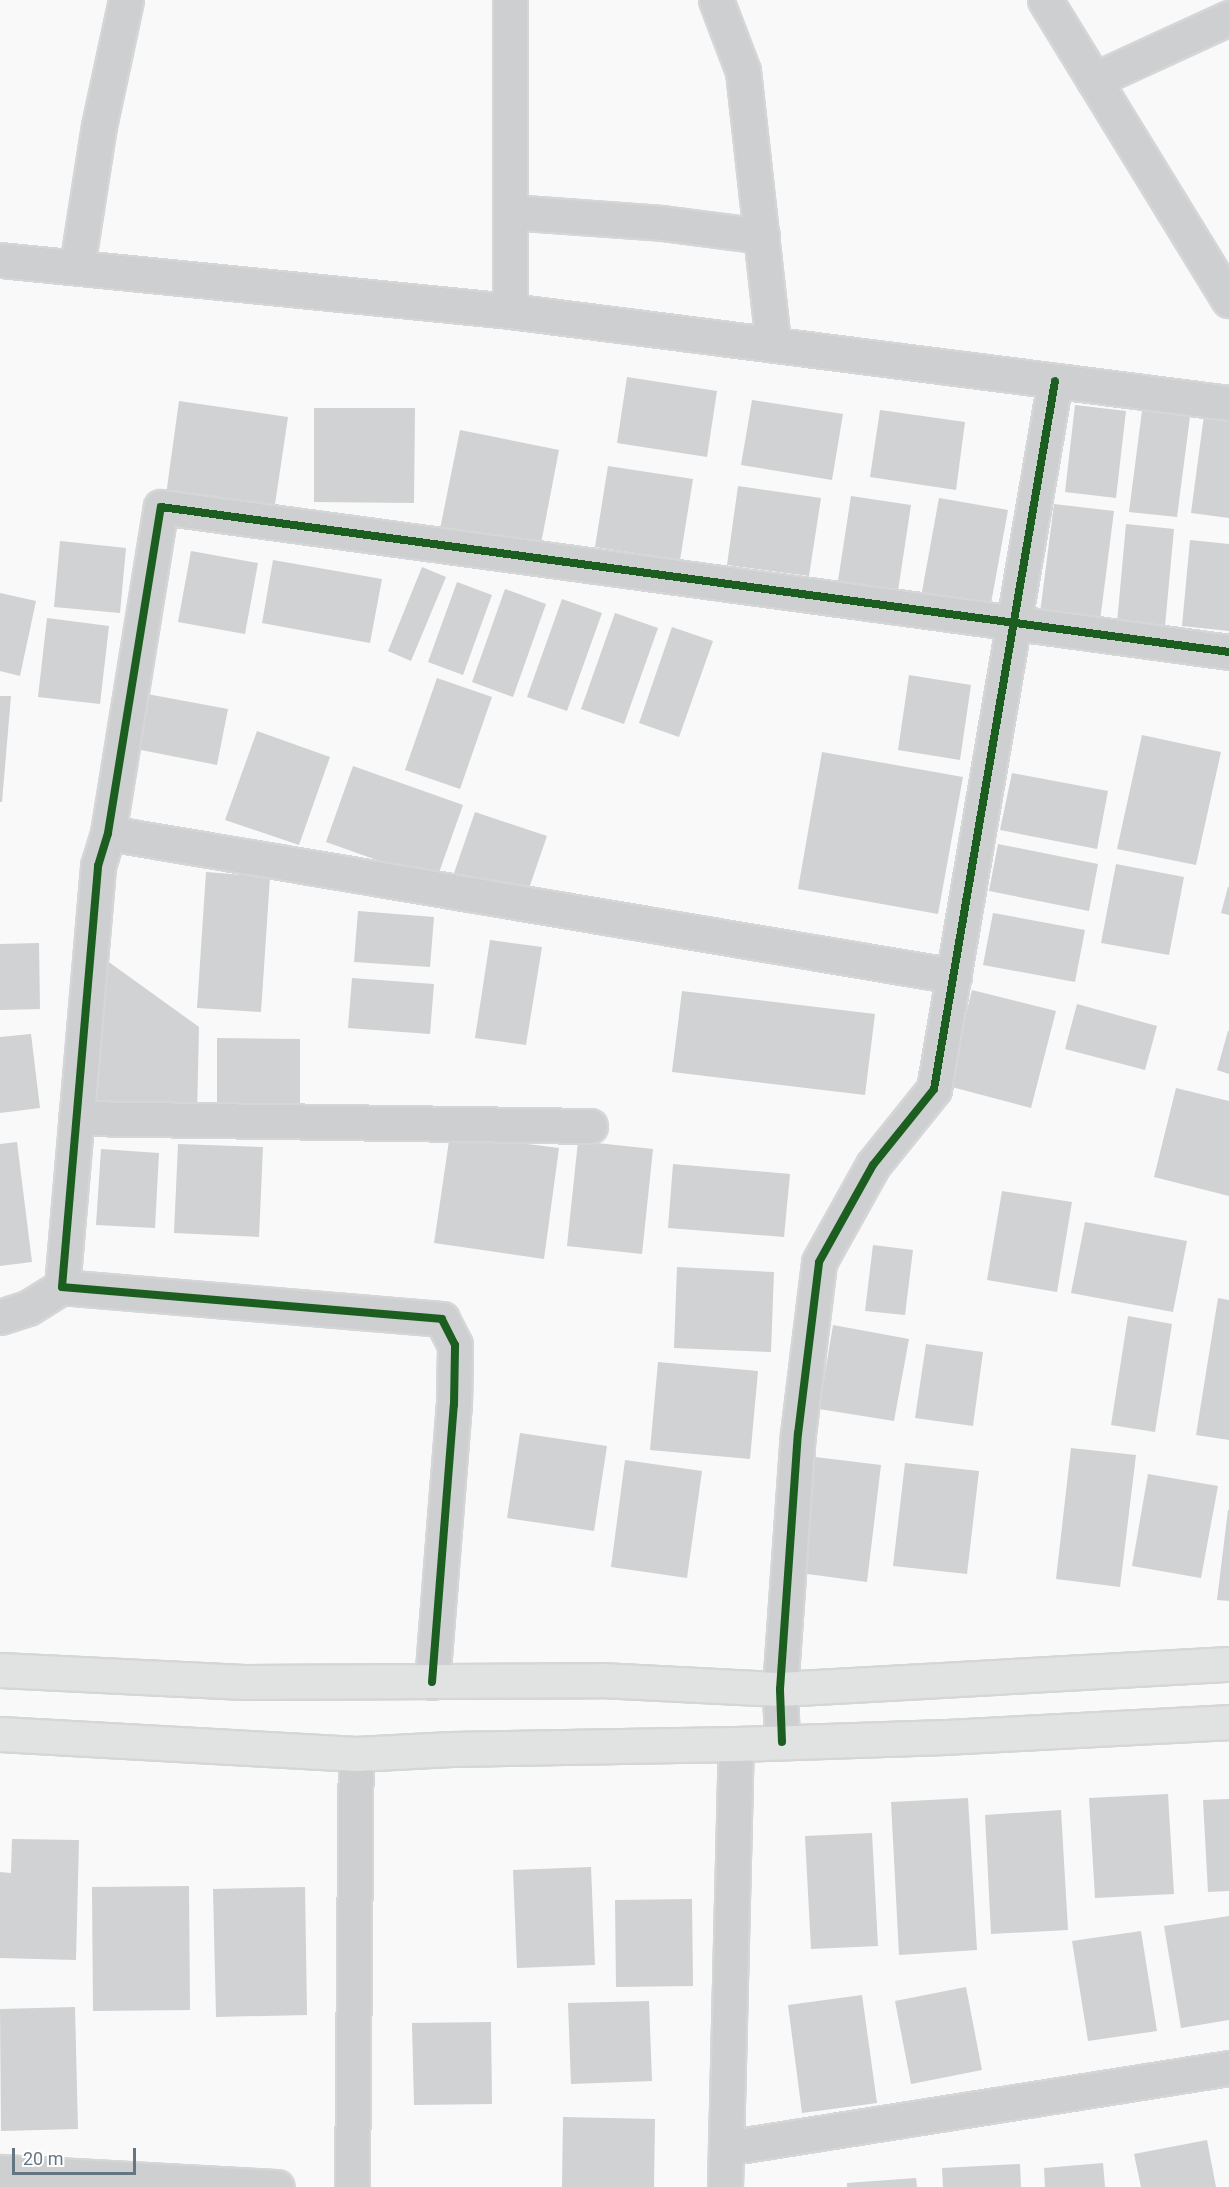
<!DOCTYPE html>
<style>
body{margin:0}
#map{position:relative;width:1229px;height:2187px;overflow:hidden;background:#f9f9f9;font-family:Roboto,sans-serif}
div>[style]{position:absolute}
.building>*{inset:0;background:#d0d2d3}
.roads{filter:drop-shadow(2px 0 #d5d6d7) drop-shadow(-2px 0 #d5d6d7) drop-shadow(0 2px #d5d6d7) drop-shadow(0 -2px #d5d6d7)}
.street>*{height:33px;margin:-16.5px;padding:0 16.5px;transform-origin:16.5px;border-radius:16.5px;background:#cecfd0}
.secondary>*{height:33px;margin:-16.5px;padding:0 16.5px;transform-origin:16.5px;border-radius:16.5px;background:#e1e2e2}
.cycleway>*{height:8px;margin:-4px;padding:0 4px;transform-origin:4px;border-radius:4px;background:#1b5e20}
span{translate:-50% -50%;white-space:nowrap;text-align:center;line-height:1.15;-webkit-text-stroke:6px #fff;paint-order:stroke}
.scale{position:absolute;left:12px;top:2148px;width:124px;height:27px;box-sizing:border-box;border:3px solid #657683;border-top:0;padding-left:8px;font-size:18px;line-height:21px;white-space:nowrap;color:#657683;-webkit-text-stroke:4px #fff;paint-order:stroke}
</style>
<div id="map">
<div class="building">
<div style="clip-path:polygon(627px 377px,717px 391px,707px 457px,617px 443px)"></div>
<div style="clip-path:polygon(752px 400px,843px 414px,832px 480px,741px 465px)"></div>
<div style="clip-path:polygon(179px 401px,288px 417px,274px 511px,166px 495px)"></div>
<div style="clip-path:polygon(1143px 403px,1191px 409px,1177px 517px,1129px 512px)"></div>
<div style="clip-path:polygon(1075px 405px,1126px 411px,1116px 498px,1065px 492px)"></div>
<div style="clip-path:polygon(314px 408px,415px 408px,414px 503px,314px 502px)"></div>
<div style="clip-path:polygon(880px 410px,965px 422px,956px 490px,870px 477px)"></div>
<div style="clip-path:polygon(1204px 415px,1229px 418px,1229px 518px,1191px 513px)"></div>
<div style="clip-path:polygon(460px 430px,559px 450px,539px 554px,439px 534px)"></div>
<div style="clip-path:polygon(608px 466px,693px 479px,680px 560px,595px 547px)"></div>
<div style="clip-path:polygon(738px 486px,821px 498px,809px 576px,727px 565px)"></div>
<div style="clip-path:polygon(851px 496px,911px 505px,898px 591px,838px 581px)"></div>
<div style="clip-path:polygon(939px 498px,1008px 510px,990px 609px,921px 597px)"></div>
<div style="clip-path:polygon(1054px 504px,1114px 511px,1100px 621px,1040px 613px)"></div>
<div style="clip-path:polygon(1126px 524px,1174px 529px,1165px 626px,1117px 623px)"></div>
<div style="clip-path:polygon(1190px 540px,1229px 544px,1229px 631px,1182px 626px)"></div>
<div style="clip-path:polygon(60px 541px,126px 548px,120px 613px,54px 607px)"></div>
<div style="clip-path:polygon(191px 551px,258px 563px,245px 634px,178px 622px)"></div>
<div style="clip-path:polygon(273px 560px,382px 579px,370px 643px,262px 623px)"></div>
<div style="clip-path:polygon(422px 567px,446px 577px,411px 661px,388px 651px)"></div>
<div style="clip-path:polygon(457px 582px,492px 595px,463px 675px,428px 662px)"></div>
<div style="clip-path:polygon(505px 589px,546px 604px,513px 697px,472px 682px)"></div>
<div style="clip-path:polygon(0 593px,36px 601px,20px 676px,0 671px)"></div>
<div style="clip-path:polygon(562px 599px,602px 613px,567px 711px,527px 697px)"></div>
<div style="clip-path:polygon(615px 613px,658px 628px,624px 724px,581px 709px)"></div>
<div style="clip-path:polygon(47px 618px,109px 626px,100px 704px,38px 697px)"></div>
<div style="clip-path:polygon(672px 627px,713px 641px,679px 737px,639px 723px)"></div>
<div style="clip-path:polygon(909px 675px,971px 685px,960px 760px,898px 750px)"></div>
<div style="clip-path:polygon(437px 678px,492px 697px,460px 789px,405px 770px)"></div>
<div style="clip-path:polygon(147px 694px,228px 709px,217px 765px,136px 749px)"></div>
<div style="clip-path:polygon(0 696px,11px 696px,2px 802px,0 802px)"></div>
<div style="clip-path:polygon(257px 731px,330px 757px,299px 845px,225px 820px)"></div>
<div style="clip-path:polygon(1142px 735px,1221px 752px,1196px 865px,1117px 849px)"></div>
<div style="clip-path:polygon(822px 752px,963px 777px,938px 914px,798px 889px)"></div>
<div style="clip-path:polygon(353px 766px,463px 805px,436px 881px,326px 842px)"></div>
<div style="clip-path:polygon(1012px 773px,1108px 791px,1097px 849px,1000px 830px)"></div>
<div style="clip-path:polygon(475px 812px,547px 836px,526px 897px,454px 873px)"></div>
<div style="clip-path:polygon(998px 844px,1098px 864px,1089px 911px,989px 891px)"></div>
<div style="clip-path:polygon(1116px 864px,1184px 877px,1169px 955px,1101px 943px)"></div>
<div style="clip-path:polygon(206px 872px,270px 877px,261px 1012px,197px 1008px)"></div>
<div style="clip-path:polygon(1228px 887px,1229px 887px,1229px 915px,1221px 913px)"></div>
<div style="clip-path:polygon(358px 911px,434px 917px,430px 967px,354px 962px)"></div>
<div style="clip-path:polygon(993px 913px,1085px 930px,1075px 982px,983px 965px)"></div>
<div style="clip-path:polygon(490px 940px,542px 947px,526px 1045px,475px 1038px)"></div>
<div style="clip-path:polygon(39px 943px,40px 1009px,0 1010px,0 944px)"></div>
<div style="clip-path:polygon(106px 960px,199px 1027px,197px 1115px,95px 1108px)"></div>
<div style="clip-path:polygon(352px 978px,434px 984px,430px 1034px,348px 1028px)"></div>
<div style="clip-path:polygon(972px 990px,1056px 1011px,1031px 1108px,948px 1086px)"></div>
<div style="clip-path:polygon(682px 991px,875px 1014px,865px 1095px,672px 1072px)"></div>
<div style="clip-path:polygon(1077px 1004px,1157px 1026px,1145px 1070px,1065px 1049px)"></div>
<div style="clip-path:polygon(1228px 1031px,1229px 1031px,1229px 1074px,1217px 1070px)"></div>
<div style="clip-path:polygon(31px 1034px,40px 1108px,0 1113px,0 1037px)"></div>
<div style="clip-path:polygon(217px 1038px,300px 1039px,300px 1112px,217px 1111px)"></div>
<div style="clip-path:polygon(1176px 1088px,1229px 1101px,1229px 1196px,1154px 1177px)"></div>
<div style="clip-path:polygon(450px 1134px,559px 1148px,544px 1259px,434px 1243px)"></div>
<div style="clip-path:polygon(578px 1141px,653px 1149px,642px 1254px,567px 1246px)"></div>
<div style="clip-path:polygon(17px 1142px,32px 1262px,0 1266px,0 1144px)"></div>
<div style="clip-path:polygon(178px 1144px,263px 1147px,259px 1237px,174px 1233px)"></div>
<div style="clip-path:polygon(101px 1149px,159px 1153px,155px 1228px,96px 1225px)"></div>
<div style="clip-path:polygon(673px 1164px,790px 1174px,784px 1237px,668px 1228px)"></div>
<div style="clip-path:polygon(1002px 1191px,1072px 1202px,1057px 1292px,987px 1280px)"></div>
<div style="clip-path:polygon(1085px 1222px,1187px 1241px,1173px 1312px,1071px 1293px)"></div>
<div style="clip-path:polygon(873px 1245px,913px 1250px,905px 1315px,865px 1311px)"></div>
<div style="clip-path:polygon(677px 1267px,774px 1272px,771px 1352px,674px 1348px)"></div>
<div style="clip-path:polygon(1218px 1298px,1229px 1300px,1229px 1440px,1196px 1435px)"></div>
<div style="clip-path:polygon(1128px 1316px,1172px 1324px,1155px 1432px,1111px 1425px)"></div>
<div style="clip-path:polygon(833px 1325px,909px 1339px,894px 1421px,819px 1409px)"></div>
<div style="clip-path:polygon(926px 1344px,983px 1352px,973px 1426px,915px 1418px)"></div>
<div style="clip-path:polygon(658px 1362px,758px 1371px,750px 1459px,650px 1450px)"></div>
<div style="clip-path:polygon(520px 1433px,607px 1446px,594px 1531px,507px 1518px)"></div>
<div style="clip-path:polygon(1071px 1448px,1136px 1455px,1120px 1587px,1056px 1579px)"></div>
<div style="clip-path:polygon(815px 1457px,881px 1465px,867px 1582px,800px 1573px)"></div>
<div style="clip-path:polygon(625px 1460px,702px 1471px,687px 1578px,611px 1567px)"></div>
<div style="clip-path:polygon(905px 1463px,979px 1471px,967px 1574px,893px 1566px)"></div>
<div style="clip-path:polygon(1148px 1474px,1218px 1486px,1201px 1578px,1132px 1566px)"></div>
<div style="clip-path:polygon(1228px 1510px,1229px 1510px,1229px 1601px,1217px 1600px)"></div>
<div style="clip-path:polygon(1168px 1794px,1174px 1894px,1095px 1898px,1089px 1798px)"></div>
<div style="clip-path:polygon(968px 1798px,977px 1950px,899px 1955px,891px 1802px)"></div>
<div style="clip-path:polygon(1229px 1799px,1229px 1891px,1208px 1892px,1203px 1800px)"></div>
<div style="clip-path:polygon(1061px 1810px,1068px 1930px,991px 1934px,985px 1815px)"></div>
<div style="clip-path:polygon(872px 1833px,878px 1946px,811px 1949px,805px 1836px)"></div>
<div style="clip-path:polygon(12px 1839px,79px 1840px,76px 1960px,0 1958px,0 1872px,11px 1873px)"></div>
<div style="clip-path:polygon(591px 1867px,595px 1965px,517px 1968px,513px 1870px)"></div>
<div style="clip-path:polygon(189px 1886px,190px 2010px,93px 2011px,92px 1887px)"></div>
<div style="clip-path:polygon(305px 1887px,307px 2015px,216px 2017px,213px 1889px)"></div>
<div style="clip-path:polygon(692px 1899px,693px 1986px,616px 1987px,615px 1900px)"></div>
<div style="clip-path:polygon(1229px 1916px,1229px 2020px,1181px 2028px,1164px 1926px)"></div>
<div style="clip-path:polygon(1141px 1931px,1157px 2031px,1088px 2041px,1072px 1941px)"></div>
<div style="clip-path:polygon(966px 1987px,982px 2070px,911px 2084px,895px 2001px)"></div>
<div style="clip-path:polygon(862px 1995px,877px 2103px,802px 2113px,788px 2005px)"></div>
<div style="clip-path:polygon(649px 2001px,652px 2081px,571px 2084px,568px 2003px)"></div>
<div style="clip-path:polygon(75px 2007px,78px 2129px,1px 2131px,0 2009px)"></div>
<div style="clip-path:polygon(491px 2022px,492px 2104px,414px 2105px,412px 2023px)"></div>
<div style="clip-path:polygon(563px 2117px,655px 2119px,654px 2187px,562px 2187px)"></div>
<div style="clip-path:polygon(1207px 2140px,1216px 2187px,1141px 2187px,1134px 2154px)"></div>
<div style="clip-path:polygon(1103px 2163px,1105px 2187px,1045px 2187px,1044px 2168px)"></div>
<div style="clip-path:polygon(1020px 2164px,1021px 2187px,943px 2187px,942px 2168px)"></div>
<div style="clip-path:polygon(916px 2178px,917px 2187px,847px 2187px,847px 2183px)"></div>
</div>
<div class="roads">
<div class="street">
<div style="left:510px;top:0;width:311px;rotate:90deg"></div>
<div style="left:716px;top:0;width:76px;rotate:69.2deg"></div>
<div style="left:743px;top:71px;width:275px;rotate:83.7deg"></div>
<div style="left:1045px;top:0;width:352px;rotate:58.5deg"></div>
<div style="left:1094px;top:80px;width:149px;rotate:-24.7deg"></div>
<div style="left:510px;top:212px;width:152px;rotate:4.1deg"></div>
<div style="left:662px;top:223px;width:101px;rotate:7.4deg"></div>
<div style="left:0;top:260px;width:513px;rotate:5.71deg"></div>
<div style="left:510px;top:311px;width:725px;rotate:7.29deg"></div>
<div style="left:77px;top:266px;width:142px;rotate:-81.1deg"></div>
<div style="left:99px;top:126px;width:129px;rotate:-77.9deg"></div>
<div style="left:108px;top:833px;width:858px;rotate:9.59deg"></div>
<div style="left:76px;top:1118px;width:514px;rotate:0.89deg"></div>
<div style="left:0;top:1317px;width:29px;rotate:-18deg"></div>
<div style="left:28px;top:1308px;width:40px;rotate:-32deg"></div>
<div style="left:432px;top:1682px;width:278px;rotate:-85.5deg"></div>
<div style="left:454px;top:1405px;width:60px;rotate:-89deg"></div>
<div style="left:455px;top:1345px;width:29px;rotate:-117deg"></div>
<div style="left:442px;top:1319px;width:381px;rotate:-175.2deg"></div>
<div style="left:62px;top:1287px;width:423px;rotate:-85.1deg"></div>
<div style="left:98px;top:866px;width:34px;rotate:-73deg"></div>
<div style="left:108px;top:833px;width:330px;rotate:-80.8deg"></div>
<div style="left:161px;top:507px;width:1078px;rotate:7.73deg"></div>
<div style="left:782px;top:1742px;width:53px;rotate:-92.2deg"></div>
<div style="left:780px;top:1689px;width:256px;rotate:-86deg"></div>
<div style="left:798px;top:1434px;width:173px;rotate:-83deg"></div>
<div style="left:819px;top:1262px;width:111px;rotate:-60.9deg"></div>
<div style="left:873px;top:1165px;width:97px;rotate:-51.2deg"></div>
<div style="left:934px;top:1089px;width:718px;rotate:-80.3deg"></div>
<div style="left:726px;top:2148px;width:509px;rotate:-9.04deg"></div>
<div style="left:0;top:2172px;width:277px;rotate:3.1deg"></div>
<div style="left:352px;top:2187px;width:433px;rotate:-89.5deg"></div>
<div style="left:725px;top:2187px;width:443px;rotate:-88.6deg"></div>
</div>
<div class="secondary">
<div style="left:0;top:1670px;width:244px;rotate:2.8deg"></div>
<div style="left:244px;top:1682px;width:356px;rotate:-0.3deg"></div>
<div style="left:600px;top:1680px;width:180px;rotate:2.9deg"></div>
<div style="left:780px;top:1689px;width:450px;rotate:-3.2deg"></div>
<div style="left:0;top:1734px;width:357px;rotate:3.2deg"></div>
<div style="left:356px;top:1754px;width:95px;rotate:-3deg"></div>
<div style="left:451px;top:1749px;width:285px;rotate:-1deg"></div>
<div style="left:736px;top:1744px;width:209px;rotate:-1.9deg"></div>
<div style="left:945px;top:1737px;width:284px;rotate:-3deg"></div>
</div>
</div>
<div class="cycleway">
<div style="left:432px;top:1682px;width:278px;rotate:-85.5deg"></div>
<div style="left:454px;top:1405px;width:60px;rotate:-89deg"></div>
<div style="left:455px;top:1345px;width:29px;rotate:-117deg"></div>
<div style="left:442px;top:1319px;width:381px;rotate:-175.2deg"></div>
<div style="left:62px;top:1287px;width:423px;rotate:-85.1deg"></div>
<div style="left:98px;top:866px;width:34px;rotate:-73deg"></div>
<div style="left:108px;top:833px;width:330px;rotate:-80.8deg"></div>
<div style="left:161px;top:507px;width:1078px;rotate:7.73deg"></div>
<div style="left:782px;top:1742px;width:53px;rotate:-92.2deg"></div>
<div style="left:780px;top:1689px;width:256px;rotate:-86deg"></div>
<div style="left:798px;top:1434px;width:173px;rotate:-83deg"></div>
<div style="left:819px;top:1262px;width:111px;rotate:-60.9deg"></div>
<div style="left:873px;top:1165px;width:97px;rotate:-51.2deg"></div>
<div style="left:934px;top:1089px;width:718px;rotate:-80.3deg"></div>
</div>
<div class="scale">20 m</div>
</div>
